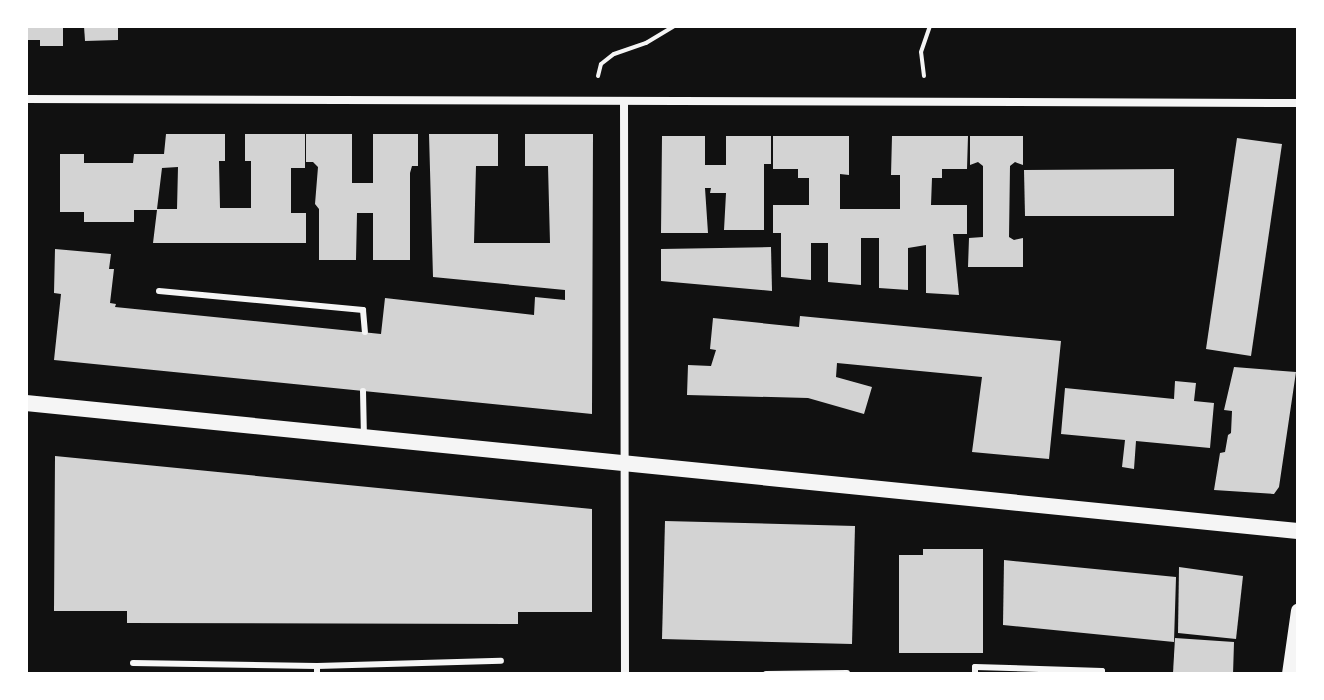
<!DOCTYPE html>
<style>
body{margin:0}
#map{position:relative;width:1324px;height:700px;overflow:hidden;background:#111;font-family:Rubik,sans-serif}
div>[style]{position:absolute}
.building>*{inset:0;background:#d3d3d3}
.path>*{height:4px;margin:-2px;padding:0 2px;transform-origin:2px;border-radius:2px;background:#f5f5f5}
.service>*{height:6px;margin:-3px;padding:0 3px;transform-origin:3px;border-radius:3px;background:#f5f5f5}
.minor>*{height:8px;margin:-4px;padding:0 4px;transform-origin:4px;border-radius:4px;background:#f5f5f5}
.tertiary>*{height:14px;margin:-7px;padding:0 7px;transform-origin:7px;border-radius:7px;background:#f5f5f5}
.secondary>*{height:16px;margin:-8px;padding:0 8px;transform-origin:8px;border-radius:8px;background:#f5f5f5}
span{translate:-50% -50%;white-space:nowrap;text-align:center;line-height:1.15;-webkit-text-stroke:7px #fff;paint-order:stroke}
.frame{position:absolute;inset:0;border:28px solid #fff;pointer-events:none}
</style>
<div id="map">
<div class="building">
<div style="clip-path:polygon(26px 26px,63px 26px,63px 46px,40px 46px,40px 40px,26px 40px)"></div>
<div style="clip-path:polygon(84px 26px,118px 26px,118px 40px,85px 41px)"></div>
<div style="clip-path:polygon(evenodd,166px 134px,225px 134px,225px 161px,219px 161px,220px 208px,251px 208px,251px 161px,245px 161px,245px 134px,305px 134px,305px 168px,291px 168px,291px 213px,306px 213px,306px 243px,153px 243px,157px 210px,134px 210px,134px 222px,84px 222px,84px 212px,60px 212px,60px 154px,84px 154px,84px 163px,133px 163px,134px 154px,164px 154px,166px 134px,178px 167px,177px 209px,157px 209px,162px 168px,178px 167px)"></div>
<div style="clip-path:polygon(306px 134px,352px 134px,352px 183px,373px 183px,373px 134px,418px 134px,418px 166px,412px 166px,410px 173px,410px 260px,373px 260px,373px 213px,357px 213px,356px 260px,319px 260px,319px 209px,315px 204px,318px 167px,313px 162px,306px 162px)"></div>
<div style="clip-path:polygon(429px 134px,498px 134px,498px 166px,476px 166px,474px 243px,550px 243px,548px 166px,525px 166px,525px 134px,593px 134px,592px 414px,54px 360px,61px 294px,54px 293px,55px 249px,111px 254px,109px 269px,114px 269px,110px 303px,116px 304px,115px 307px,381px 334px,385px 298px,534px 315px,535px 297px,565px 300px,565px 290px,433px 277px)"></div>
<div style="clip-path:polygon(662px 136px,705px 136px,705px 165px,726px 165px,726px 136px,771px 136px,771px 164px,764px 164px,764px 230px,724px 230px,726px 193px,710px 193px,711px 188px,705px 188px,708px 233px,661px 233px)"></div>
<div style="clip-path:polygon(773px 136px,849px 136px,849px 175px,840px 174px,840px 209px,900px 209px,900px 175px,891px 175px,892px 136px,968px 136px,967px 169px,942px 169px,942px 178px,932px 178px,931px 205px,967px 205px,967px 234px,953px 234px,959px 295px,926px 293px,926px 245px,908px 248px,908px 290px,879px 288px,879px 238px,861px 238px,861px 285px,828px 282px,828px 243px,811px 243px,811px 280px,781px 277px,781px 233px,773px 233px,773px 205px,809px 205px,809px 178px,798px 178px,798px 169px,773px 169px)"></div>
<div style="clip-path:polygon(970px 136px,1023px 136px,1023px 165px,1015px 162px,1010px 166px,1009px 237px,1014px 240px,1023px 238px,1023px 267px,968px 267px,969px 238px,983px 237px,983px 166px,978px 162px,970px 165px)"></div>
<div style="clip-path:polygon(1237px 138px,1282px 144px,1251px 356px,1206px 349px)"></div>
<div style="clip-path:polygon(1174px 169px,1174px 216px,1025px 216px,1024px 170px)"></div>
<div style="clip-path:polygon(771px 247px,772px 291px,661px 281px,661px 249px)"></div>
<div style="clip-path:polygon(800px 316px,1061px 341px,1049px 459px,972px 452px,982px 377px,837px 363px,836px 377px,872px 387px,864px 414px,808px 398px,687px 395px,688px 365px,711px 366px,716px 350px,710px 349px,713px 318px,799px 327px)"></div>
<div style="clip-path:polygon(1234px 367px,1296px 372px,1279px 487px,1274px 494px,1214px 490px,1220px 453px,1225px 452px,1228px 435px,1231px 433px,1232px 411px,1224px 410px)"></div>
<div style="clip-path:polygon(1175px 381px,1196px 383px,1194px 401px,1214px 403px,1210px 448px,1136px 441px,1134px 469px,1122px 467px,1125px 440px,1061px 434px,1065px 388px,1174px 399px)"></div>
<div style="clip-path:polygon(55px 456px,592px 509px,592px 612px,518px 612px,518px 624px,127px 623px,127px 611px,54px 611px)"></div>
<div style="clip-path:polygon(665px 521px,855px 526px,852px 644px,662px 639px)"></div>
<div style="clip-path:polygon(923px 549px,983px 549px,983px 653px,899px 653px,899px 555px,923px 555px)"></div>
<div style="clip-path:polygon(1004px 560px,1176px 577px,1174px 642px,1003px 625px)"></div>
<div style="clip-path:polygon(1179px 567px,1243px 576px,1236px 639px,1178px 633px)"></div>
<div style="clip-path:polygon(1175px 638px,1234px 642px,1233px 674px,1173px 673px)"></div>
</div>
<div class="path">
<div style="left:598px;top:76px;width:12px;rotate:-76deg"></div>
<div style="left:601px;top:64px;width:16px;rotate:-38deg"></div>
<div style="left:614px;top:54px;width:34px;rotate:-19deg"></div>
<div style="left:646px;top:43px;width:33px;rotate:-31deg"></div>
<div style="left:924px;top:76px;width:24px;rotate:-97deg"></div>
<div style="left:921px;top:52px;width:28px;rotate:-71deg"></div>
</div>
<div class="service">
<div style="left:159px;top:291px;width:205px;rotate:5.3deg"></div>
<div style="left:363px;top:310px;width:22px;rotate:85deg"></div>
<div style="left:363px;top:391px;width:46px;rotate:88.8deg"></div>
<div style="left:133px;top:663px;width:184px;rotate:0.9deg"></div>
<div style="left:317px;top:666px;width:8px;rotate:90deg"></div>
<div style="left:317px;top:666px;width:184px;rotate:-1.6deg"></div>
<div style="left:766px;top:674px;width:81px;rotate:-0.7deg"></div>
<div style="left:975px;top:674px;width:7px;rotate:-90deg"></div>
<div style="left:975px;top:667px;width:127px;rotate:1.8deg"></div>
<div style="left:1102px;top:671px;width:3px;rotate:90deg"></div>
</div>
<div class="minor">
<div style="left:26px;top:99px;width:1272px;rotate:0.18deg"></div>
<div style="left:624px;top:101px;width:573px;rotate:89.9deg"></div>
</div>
<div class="tertiary">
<div style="left:1289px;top:674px;width:64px;rotate:-81.9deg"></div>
</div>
<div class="secondary">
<div style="left:26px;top:403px;width:1278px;rotate:5.75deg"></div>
</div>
<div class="frame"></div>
</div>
